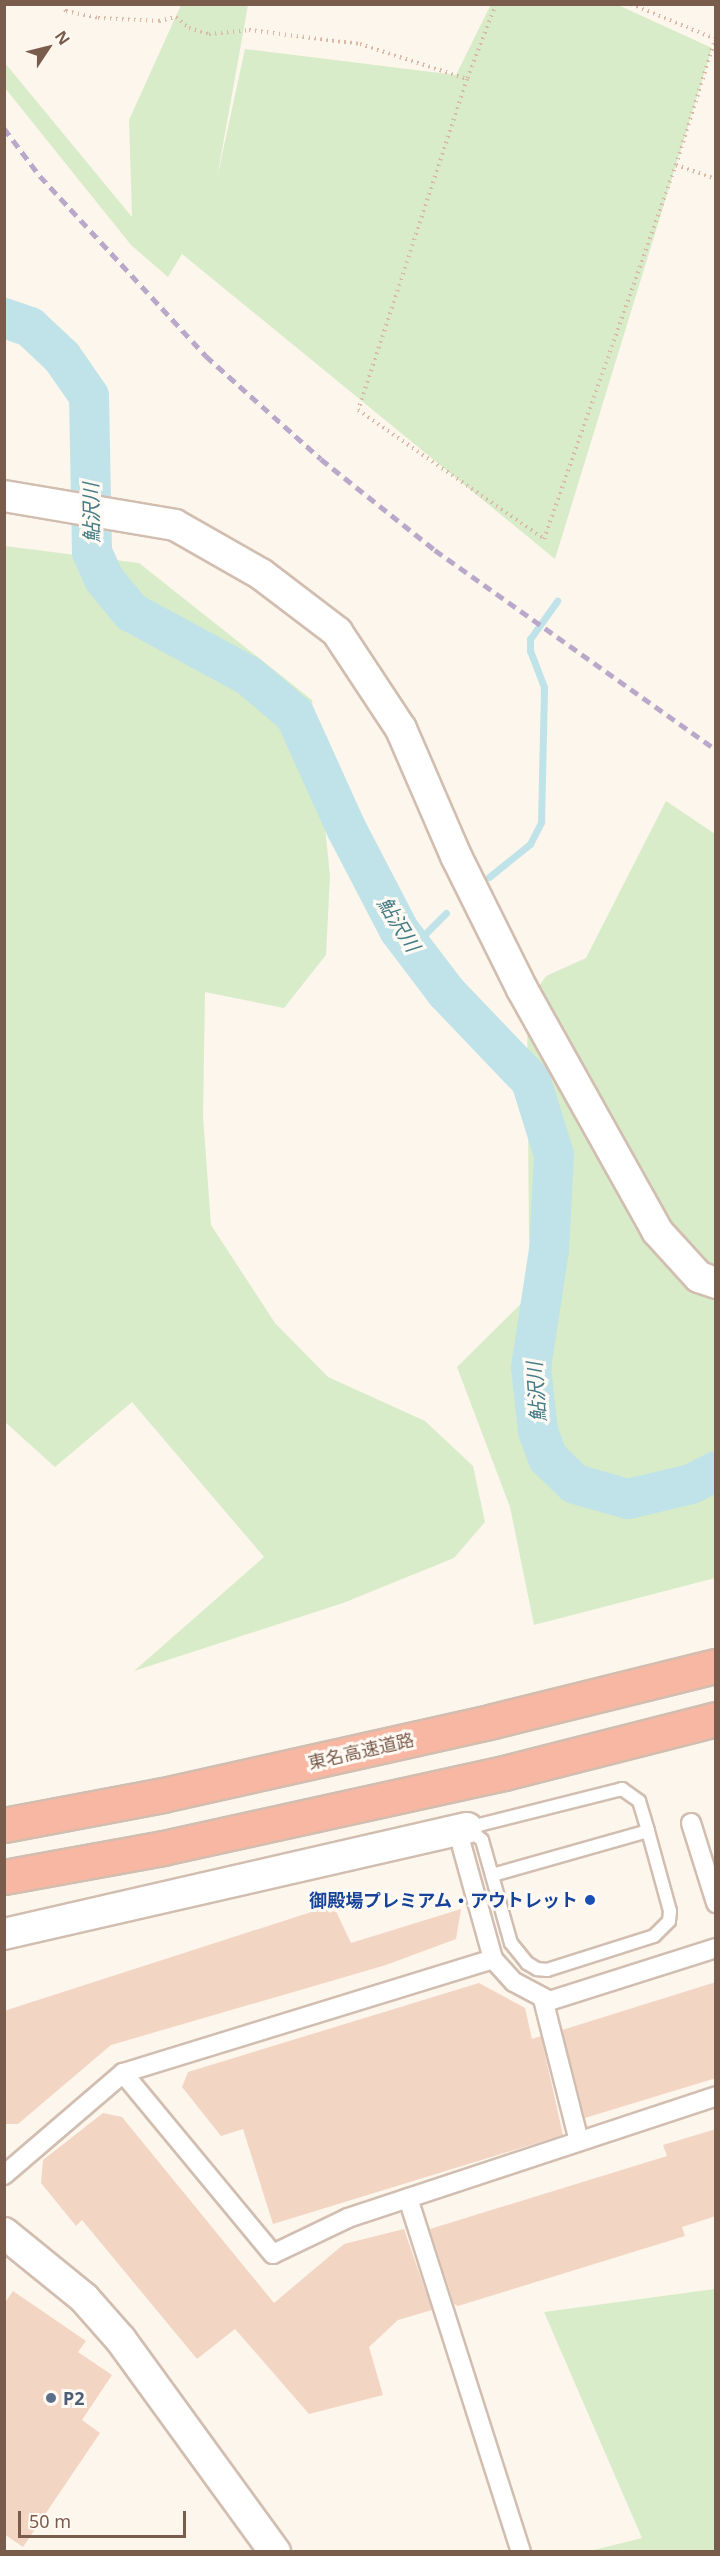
<!DOCTYPE html>
<meta charset="utf-8">
<style>
body{margin:0}
#map{position:relative;width:720px;height:2556px;overflow:hidden;background:#fdf6ec;font-family:"Noto Sans","Noto Sans JP",sans-serif}
div>[style]{position:absolute}
.green>*{inset:0;background:#d8ecc9}
.stream>*{height:7px;margin:-3.5px;padding:0 3.5px;transform-origin:3.5px;border-radius:3.5px;background:#bfe3e8}
.river>*{height:40px;margin:-20px;padding:0 20px;transform-origin:20px;border-radius:20px;background:#bfe3e8}
.building>*{inset:0;background:#f3d5c3}
.path>*{height:4px;margin-top:-2px;transform-origin:0;background:repeating-linear-gradient(90deg,#d9b8a5 0 1.5px,transparent 0 6px)}
.roads{filter:drop-shadow(2px 0 #d1beb0) drop-shadow(-2px 0 #d1beb0) drop-shadow(0 2px #d1beb0) drop-shadow(0 -2px #d1beb0)}
.service>*{height:12px;margin:-6px;padding:0 6px;transform-origin:6px;border-radius:6px;background:#fff}
.pedestrian>*{height:18px;margin:-9px;padding:0 9px;transform-origin:9px;border-radius:9px;background:#fff}
.tertiary>*{height:30px;margin:-15px;padding:0 15px;transform-origin:15px;border-radius:15px;background:#fff}
.motorway>*{height:33px;margin:-16.5px;padding:0 16.5px;transform-origin:16.5px;border-radius:16.5px;background:#f7b7a3}
.rail>*{height:4.5px;margin-top:-2.25px;transform-origin:0;background:repeating-linear-gradient(90deg,#b9a8c9 0 9px,transparent 0 15px)}
.dots>*{width:16px;height:16px;translate:-50% -50%;box-sizing:border-box;border:3px solid #fffaf3;border-radius:50%}
span{translate:-50% -50%;white-space:nowrap;text-align:center;line-height:1.15;-webkit-text-stroke:6px #fffaf3;paint-order:stroke}
.street-label{font-size:18px;color:#7a5c4d}
.transit-label{font-size:18px;color:#164399;font-weight:700}
.right{translate:-100% -50%;text-align:right}
.service-label{font-size:18px;color:#4e5e75;font-weight:700}
.left{translate:0 -50%;text-align:left}
.water-label{font-size:20px;color:#437c86;font-style:italic}
.frame{position:absolute;inset:0;border:6px solid #7a5c4d;pointer-events:none}
.north{position:absolute;left:18px;top:18px;width:60px;height:60px;-webkit-text-stroke:4px #fffaf3;paint-order:stroke;rotate:55deg;font-size:16px;font-weight:700;line-height:24px;text-align:center;color:#7a5c4d}
.north::after{content:'';display:block;margin:auto;width:21px;height:27px;background:#7a5c4d;clip-path:polygon(50% 0,100% 100%,50% 72%,0 100%)}
.scale{position:absolute;left:18px;top:2511px;width:168px;height:27px;box-sizing:border-box;border:3px solid #7a5c4d;border-top:0;padding-left:8px;font-size:18px;line-height:21px;white-space:nowrap;color:#7a5c4d;-webkit-text-stroke:4px #fffaf3;paint-order:stroke}
</style>
<div id="map">
<div class="green">
<div style="clip-path:polygon(491px 4px,618px 5px,712px 48px,555px 559px,182px 254px,168px 277px,131px 245px,5px 88px,5px 63px,132px 217px,129px 120px,181px 5px,248px 5px,217px 178px,245px 49px,456px 75px)"></div>
<div style="clip-path:polygon(5px 546px,139px 563px,312px 700px,330px 876px,326px 955px,284px 1008px,205px 992px,203px 1116px,211px 1225px,275px 1323px,328px 1377px,425px 1421px,473px 1466px,485px 1522px,454px 1558px,343px 1603px,134px 1671px,264px 1557px,132px 1402px,55px 1467px,5px 1422px)"></div>
<div style="clip-path:polygon(666px 801px,715px 834px,715px 1578px,534px 1625px,510px 1507px,457px 1367px,548px 1277px,529px 1238px,527px 1004px,546px 976px,586px 958px)"></div>
<div style="clip-path:polygon(715px 2289px,715px 2551px,590px 2551px,642px 2538px,544px 2312px)"></div>
</div>
<div class="stream">
<div style="left:489px;top:877px;width:53px;rotate:-38.8deg"></div>
<div style="left:530px;top:844px;width:25px;rotate:-63deg"></div>
<div style="left:541px;top:822px;width:135px;rotate:-88.7deg"></div>
<div style="left:544px;top:687px;width:39px;rotate:-111deg"></div>
<div style="left:530px;top:651px;width:12px;rotate:-90deg"></div>
<div style="left:530px;top:639px;width:47px;rotate:-54.6deg"></div>
<div style="left:412px;top:947px;width:48px;rotate:-45deg"></div>
</div>
<div class="river">
<div style="left:4px;top:318px;width:28px;rotate:19deg"></div>
<div style="left:30px;top:327px;width:44px;rotate:43.2deg"></div>
<div style="left:62px;top:357px;width:47px;rotate:55.3deg"></div>
<div style="left:89px;top:396px;width:156px;rotate:88.9deg"></div>
<div style="left:92px;top:552px;width:30px;rotate:66deg"></div>
<div style="left:104px;top:579px;width:43px;rotate:50.7deg"></div>
<div style="left:131px;top:612px;width:134px;rotate:28.5deg"></div>
<div style="left:249px;top:676px;width:60px;rotate:40.3deg"></div>
<div style="left:295px;top:715px;width:124px;rotate:65.7deg"></div>
<div style="left:346px;top:828px;width:115px;rotate:62.5deg"></div>
<div style="left:399px;top:930px;width:78px;rotate:52.8deg"></div>
<div style="left:446px;top:992px;width:123px;rotate:46.3deg"></div>
<div style="left:531px;top:1081px;width:77px;rotate:72.7deg"></div>
<div style="left:554px;top:1155px;width:95px;rotate:93deg"></div>
<div style="left:549px;top:1250px;width:118px;rotate:98.7deg"></div>
<div style="left:531px;top:1367px;width:64px;rotate:83.8deg"></div>
<div style="left:538px;top:1431px;width:29px;rotate:70deg"></div>
<div style="left:548px;top:1458px;width:37px;rotate:44deg"></div>
<div style="left:575px;top:1484px;width:55px;rotate:15.8deg"></div>
<div style="left:628px;top:1499px;width:65px;rotate:-13.4deg"></div>
<div style="left:691px;top:1484px;width:28px;rotate:-27deg"></div>
</div>
<div class="building">
<div style="clip-path:polygon(333px 1905px,351px 1943px,461px 1909px,456px 1939px,386px 1965px,111px 2045px,18px 2124px,4px 2124px,4px 2011px)"></div>
<div style="clip-path:polygon(716px 1982px,716px 2078px,585px 2118px,562px 2030px)"></div>
<div style="clip-path:polygon(479px 1983px,525px 2008px,532px 2039px,541px 2036px,563px 2135px,273px 2224px,243px 2129px,221px 2136px,182px 2087px,188px 2072px)"></div>
<div style="clip-path:polygon(103px 2113px,122px 2117px,274px 2303px,344px 2244px,404px 2229px,432px 2310px,398px 2320px,369px 2347px,383px 2395px,309px 2414px,235px 2329px,197px 2359px,82px 2220px,76px 2226px,41px 2183px,43px 2160px)"></div>
<div style="clip-path:polygon(716px 2129px,716px 2216px,682px 2227px,685px 2236px,458px 2306px,454px 2304px,430px 2229px,667px 2156px,663px 2145px)"></div>
<div style="clip-path:polygon(13px 2291px,86px 2341px,78px 2352px,112px 2375px,82px 2420px,100px 2433px,23px 2547px,4px 2534px,4px 2304px)"></div>
</div>
<div class="path">
<div style="left:63px;top:4px;width:8px;rotate:67deg"></div>
<div style="left:66px;top:11px;width:33px;rotate:12deg"></div>
<div style="left:98px;top:18px;width:61px;rotate:2.8deg"></div>
<div style="left:159px;top:21px;width:17px;rotate:-13deg"></div>
<div style="left:176px;top:17px;width:17px;rotate:40deg"></div>
<div style="left:189px;top:28px;width:21px;rotate:17deg"></div>
<div style="left:209px;top:34px;width:40px;rotate:-5.7deg"></div>
<div style="left:249px;top:30px;width:112px;rotate:7.2deg"></div>
<div style="left:360px;top:44px;width:113px;rotate:18.1deg"></div>
<div style="left:496px;top:4px;width:80px;rotate:111.1deg"></div>
<div style="left:467px;top:79px;width:348px;rotate:108.2deg"></div>
<div style="left:358px;top:410px;width:226px;rotate:34.7deg"></div>
<div style="left:544px;top:539px;width:397px;rotate:-70.6deg"></div>
<div style="left:676px;top:165px;width:135px;rotate:-72.8deg"></div>
<div style="left:631px;top:4px;width:91px;rotate:22.6deg"></div>
<div style="left:676px;top:165px;width:42px;rotate:19.3deg"></div>
</div>
<div class="roads">
<div class="service">
<div style="left:467px;top:1828px;width:19px;rotate:39deg"></div>
<div style="left:482px;top:1840px;width:107px;rotate:74.3deg"></div>
<div style="left:511px;top:1943px;width:26px;rotate:51deg"></div>
<div style="left:527px;top:1963px;width:12px;rotate:31deg"></div>
<div style="left:537px;top:1969px;width:10px;rotate:6deg"></div>
<div style="left:547px;top:1970px;width:112px;rotate:-17.6deg"></div>
<div style="left:654px;top:1936px;width:21px;rotate:-45deg"></div>
<div style="left:669px;top:1921px;width:10px;rotate:-84deg"></div>
<div style="left:670px;top:1911px;width:83px;rotate:-105.4deg"></div>
<div style="left:648px;top:1831px;width:162px;rotate:164.2deg"></div>
<div style="left:467px;top:1828px;width:160px;rotate:-14.1deg"></div>
<div style="left:622px;top:1789px;width:21px;rotate:35deg"></div>
<div style="left:639px;top:1801px;width:31px;rotate:73deg"></div>
</div>
<div class="pedestrian">
<div style="left:691px;top:1823px;width:84px;rotate:72.6deg"></div>
<div style="left:462px;top:1847px;width:116px;rotate:74.5deg"></div>
<div style="left:543px;top:1999px;width:146px;rotate:75.8deg"></div>
<div style="left:123px;top:2073px;width:235px;rotate:50.4deg"></div>
<div style="left:273px;top:2254px;width:83px;rotate:-25.6deg"></div>
<div style="left:348px;top:2218px;width:388px;rotate:-18.3deg"></div>
<div style="left:4px;top:2175px;width:157px;rotate:-40.6deg"></div>
<div style="left:123px;top:2073px;width:387px;rotate:-17.1deg"></div>
<div style="left:493px;top:1959px;width:31px;rotate:48deg"></div>
<div style="left:514px;top:1982px;width:40px;rotate:28deg"></div>
<div style="left:549px;top:2001px;width:175px;rotate:-17.6deg"></div>
<div style="left:408px;top:2198px;width:372px;rotate:72.3deg"></div>
</div>
<div class="tertiary">
<div style="left:4px;top:496px;width:173px;rotate:9.6deg"></div>
<div style="left:175px;top:525px;width:99px;rotate:29.7deg"></div>
<div style="left:261px;top:574px;width:96px;rotate:37.3deg"></div>
<div style="left:337px;top:632px;width:116px;rotate:56.6deg"></div>
<div style="left:401px;top:729px;width:138px;rotate:66.6deg"></div>
<div style="left:456px;top:856px;width:148px;rotate:63.6deg"></div>
<div style="left:522px;top:989px;width:277px;rotate:60.8deg"></div>
<div style="left:657px;top:1231px;width:62px;rotate:47.6deg"></div>
<div style="left:699px;top:1277px;width:18px;rotate:19deg"></div>
<div style="left:4px;top:1934px;width:475px;rotate:-12.9deg"></div>
<div style="left:4px;top:2233px;width:103px;rotate:39.1deg"></div>
<div style="left:84px;top:2298px;width:56px;rotate:48.6deg"></div>
<div style="left:121px;top:2340px;width:262px;rotate:54deg"></div>
</div>
<div class="motorway">
<div style="left:4px;top:1825px;width:162px;rotate:-10.7deg"></div>
<div style="left:163px;top:1795px;width:338px;rotate:-12.6deg"></div>
<div style="left:493px;top:1721px;width:230px;rotate:-13.9deg"></div>
<div style="left:4px;top:1877px;width:162px;rotate:-10.3deg"></div>
<div style="left:163px;top:1848px;width:349px;rotate:-12.4deg"></div>
<div style="left:504px;top:1773px;width:219px;rotate:-14.3deg"></div>
</div>
</div>
<div class="rail">
<div style="left:4px;top:128px;width:60px;rotate:53.1deg"></div>
<div style="left:40px;top:176px;width:245px;rotate:47.3deg"></div>
<div style="left:206px;top:356px;width:154px;rotate:41.8deg"></div>
<div style="left:321px;top:459px;width:146px;rotate:38.6deg"></div>
<div style="left:435px;top:550px;width:345px;rotate:35.4deg"></div>
</div>
<div class="dots">
<div style="left:590px;top:1900px;background:#1a4fb4"></div>
<div style="left:51px;top:2398px;background:#5c6f8a"></div>
</div>
<div class="street-label">
<span style="left:361px;top:1751px;rotate:-13deg">東名高速道路</span>
</div>
<div class="transit-label">
<span class="right" style="left:578px;top:1900px">御殿場プレミアム・アウトレット</span>
</div>
<div class="service-label">
<span class="left" style="left:63px;top:2398px">P2</span>
</div>
<div class="water-label">
<span style="left:91px;top:513px;rotate:-91deg">鮎沢川</span>
<span style="left:399px;top:924px;rotate:58deg">鮎沢川</span>
<span style="left:536px;top:1392px;rotate:-94deg">鮎沢川</span>
</div>
<div class="frame"></div>
<div class="north">N</div>
<div class="scale">50 m</div>
</div>
